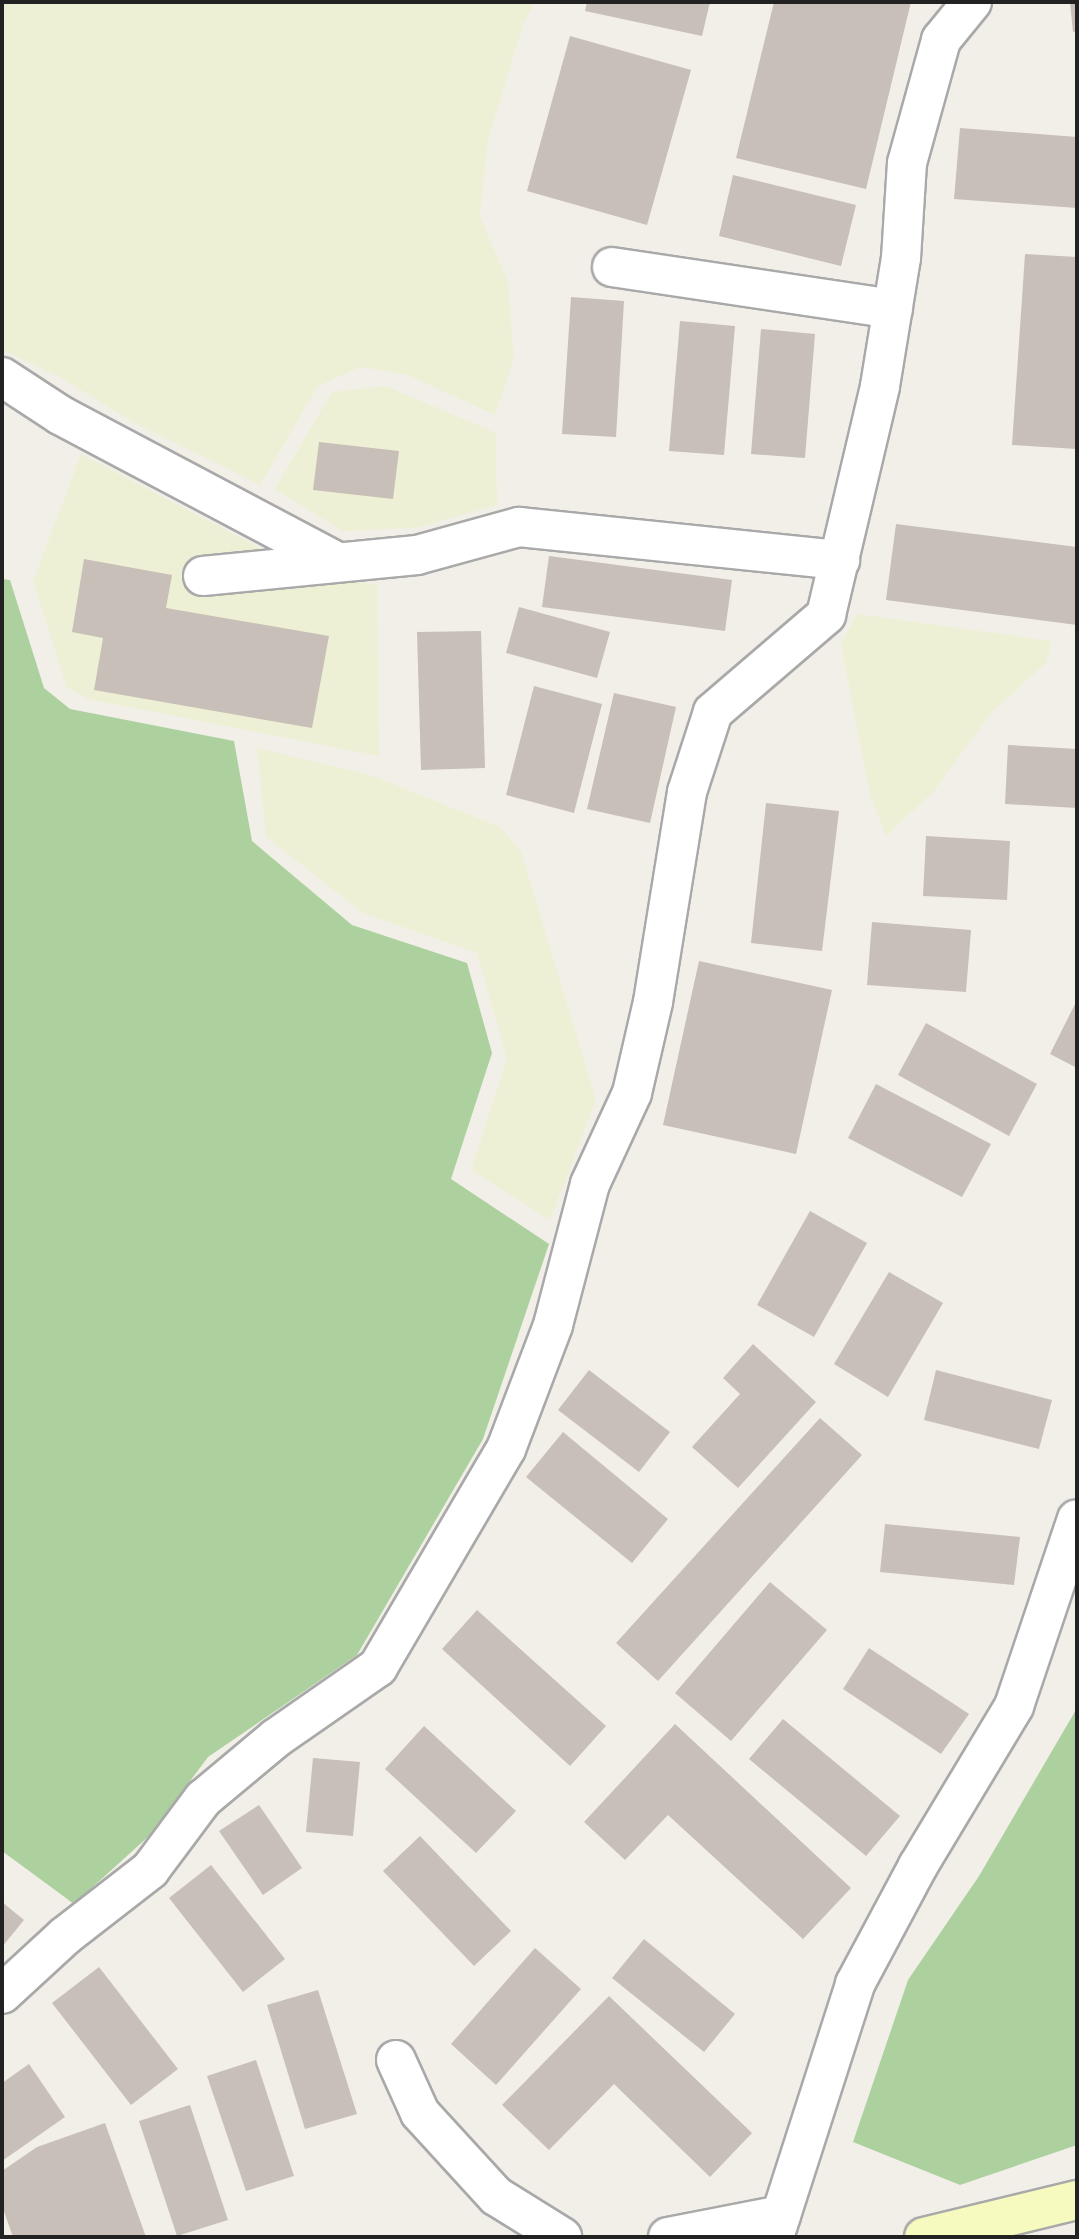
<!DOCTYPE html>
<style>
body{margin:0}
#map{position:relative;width:1079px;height:2239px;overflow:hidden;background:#f2efe9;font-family:Manrope,sans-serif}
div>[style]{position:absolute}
.farmland>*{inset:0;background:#eef0d5}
.forest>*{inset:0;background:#add19e}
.building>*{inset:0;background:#c7bfb8}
.roads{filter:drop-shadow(2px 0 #a9a9a9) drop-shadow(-2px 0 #a9a9a9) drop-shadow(0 2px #a9a9a9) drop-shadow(0 -2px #a9a9a9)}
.minor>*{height:38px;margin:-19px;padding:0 19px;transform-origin:19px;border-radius:19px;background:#fff}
.secondary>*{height:38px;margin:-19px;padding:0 19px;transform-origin:19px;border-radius:19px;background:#f7fabf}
span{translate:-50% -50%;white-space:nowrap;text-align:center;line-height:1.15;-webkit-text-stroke:6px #fff;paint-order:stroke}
.frame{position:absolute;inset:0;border:4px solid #222;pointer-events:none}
</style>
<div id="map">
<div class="farmland">
<div style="clip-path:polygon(2px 2px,535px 2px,523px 25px,488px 140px,480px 216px,508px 282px,514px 359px,495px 415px,405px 374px,360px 367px,318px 386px,260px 485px,131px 421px,60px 377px,2px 350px)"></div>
<div style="clip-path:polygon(386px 386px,496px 433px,497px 505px,416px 528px,342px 531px,275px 489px,332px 392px)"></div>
<div style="clip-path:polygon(81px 454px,319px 579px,377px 584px,379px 756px,88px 699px,67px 688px,33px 581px)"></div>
<div style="clip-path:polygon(857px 614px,1052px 641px,1046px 663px,991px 713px,934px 791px,886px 836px,870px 795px,841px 644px)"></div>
<div style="clip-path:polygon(257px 748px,371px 775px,500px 827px,521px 851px,596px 1100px,550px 1220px,471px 1170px,507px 1059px,477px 953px,363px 913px,266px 837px)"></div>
</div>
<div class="forest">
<div style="clip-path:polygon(2px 579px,10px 580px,44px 688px,70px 709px,234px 741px,252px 841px,352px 925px,467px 963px,492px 1053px,451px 1179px,549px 1244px,483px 1439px,357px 1655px,208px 1757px,150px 1835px,74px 1904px,2px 1851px)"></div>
<div style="clip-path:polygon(1077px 1708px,1077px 2145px,960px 2185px,853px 2142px,908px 1980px,979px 1876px)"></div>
</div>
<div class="building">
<div style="clip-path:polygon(587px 2px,710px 2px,702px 36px,585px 11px)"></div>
<div style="clip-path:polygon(774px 2px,911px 2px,866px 189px,736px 158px)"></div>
<div style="clip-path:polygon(1070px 2px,1077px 2px,1077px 31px,1073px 32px)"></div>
<div style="clip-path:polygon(570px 36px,691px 70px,647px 225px,527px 191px)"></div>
<div style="clip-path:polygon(960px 128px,1077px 137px,1077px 208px,954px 199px)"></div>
<div style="clip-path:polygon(733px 175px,856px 205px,841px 266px,719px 236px)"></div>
<div style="clip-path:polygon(1025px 254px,1077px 257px,1077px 449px,1012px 445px)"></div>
<div style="clip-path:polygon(571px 297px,624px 301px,616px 437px,562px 434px)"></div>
<div style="clip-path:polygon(680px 321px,735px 326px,724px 455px,669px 451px)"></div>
<div style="clip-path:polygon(761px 329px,815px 334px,805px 458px,751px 454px)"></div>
<div style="clip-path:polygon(319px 442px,399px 451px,393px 499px,313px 490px)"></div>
<div style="clip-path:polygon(896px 524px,1077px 547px,1077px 625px,886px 600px)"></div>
<div style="clip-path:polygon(549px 556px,732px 580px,725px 631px,542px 607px)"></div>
<div style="clip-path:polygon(84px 559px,172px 575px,166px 608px,329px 636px,312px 728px,94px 690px,103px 638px,72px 632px)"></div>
<div style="clip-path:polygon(519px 607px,610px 632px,597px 678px,506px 653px)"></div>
<div style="clip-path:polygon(481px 631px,485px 768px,421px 770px,417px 632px)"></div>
<div style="clip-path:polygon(534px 686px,602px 704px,574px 813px,506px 795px)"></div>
<div style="clip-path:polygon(614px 693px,676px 707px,650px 823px,587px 809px)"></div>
<div style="clip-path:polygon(1008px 745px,1077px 749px,1077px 808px,1005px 804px)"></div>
<div style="clip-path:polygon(766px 803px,839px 811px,822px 951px,751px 943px)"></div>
<div style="clip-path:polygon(926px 836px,1010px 841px,1007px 900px,923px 896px)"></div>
<div style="clip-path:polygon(872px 922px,971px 930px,966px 992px,867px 985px)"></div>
<div style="clip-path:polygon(699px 961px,832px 990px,796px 1154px,663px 1125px)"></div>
<div style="clip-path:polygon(1077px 1000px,1077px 1068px,1050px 1054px)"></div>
<div style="clip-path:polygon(926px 1023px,1037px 1084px,1009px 1136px,898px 1075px)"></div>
<div style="clip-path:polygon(876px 1084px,991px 1144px,962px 1197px,848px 1138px)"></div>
<div style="clip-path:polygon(810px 1211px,867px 1243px,814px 1337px,757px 1305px)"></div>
<div style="clip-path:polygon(889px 1272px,943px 1303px,888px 1397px,834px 1364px)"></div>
<div style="clip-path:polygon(753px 1344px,816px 1402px,738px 1488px,692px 1447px,740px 1394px,723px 1378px)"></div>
<div style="clip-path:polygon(589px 1370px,670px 1432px,639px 1472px,558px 1410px)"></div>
<div style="clip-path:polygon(936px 1370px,1052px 1400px,1039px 1449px,924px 1420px)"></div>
<div style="clip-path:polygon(820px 1418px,862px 1455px,658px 1681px,616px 1643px)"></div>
<div style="clip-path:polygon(563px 1432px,668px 1519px,632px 1563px,526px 1477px)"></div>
<div style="clip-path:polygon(885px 1524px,1020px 1537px,1014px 1585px,880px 1572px)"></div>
<div style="clip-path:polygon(770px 1582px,827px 1630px,731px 1741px,675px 1693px)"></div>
<div style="clip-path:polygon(477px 1610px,606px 1726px,570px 1766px,442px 1649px)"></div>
<div style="clip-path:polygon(869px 1648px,969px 1714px,941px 1754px,843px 1689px)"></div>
<div style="clip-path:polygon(783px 1719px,900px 1816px,866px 1856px,749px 1759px)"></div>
<div style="clip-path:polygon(675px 1724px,851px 1888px,803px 1939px,668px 1815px,625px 1860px,584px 1822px)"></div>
<div style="clip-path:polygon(424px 1726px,516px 1811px,476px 1853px,385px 1769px)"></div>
<div style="clip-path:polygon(313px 1758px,360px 1762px,353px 1836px,306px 1832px)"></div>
<div style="clip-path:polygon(259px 1805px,302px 1868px,263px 1895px,219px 1831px)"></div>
<div style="clip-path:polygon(420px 1836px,511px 1931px,474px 1966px,383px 1871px)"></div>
<div style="clip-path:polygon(211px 1865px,285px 1959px,243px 1992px,169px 1898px)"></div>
<div style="clip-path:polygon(2px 1902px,24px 1920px,2px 1947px)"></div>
<div style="clip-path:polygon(644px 1939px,735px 2014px,704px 2052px,612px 1978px)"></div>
<div style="clip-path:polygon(535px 1948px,581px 1989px,496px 2085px,451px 2044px)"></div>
<div style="clip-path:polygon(99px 1967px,178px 2069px,131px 2105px,52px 2003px)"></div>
<div style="clip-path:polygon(318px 1990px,357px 2114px,305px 2129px,267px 2005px)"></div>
<div style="clip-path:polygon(609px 1996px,752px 2133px,710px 2177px,614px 2084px,549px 2150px,502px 2105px)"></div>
<div style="clip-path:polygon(256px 2060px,294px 2176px,246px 2191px,207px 2076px)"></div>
<div style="clip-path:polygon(29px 2064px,65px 2117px,2px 2161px,2px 2083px)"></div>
<div style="clip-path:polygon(190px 2105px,228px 2220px,177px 2236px,139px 2121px)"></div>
<div style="clip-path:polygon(105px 2123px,146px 2237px,13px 2237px,2px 2206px,2px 2171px,37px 2147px)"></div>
</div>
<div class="roads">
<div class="minor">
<div style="left:612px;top:267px;width:284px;rotate:8.5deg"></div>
<div style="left:2px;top:377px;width:69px;rotate:33.2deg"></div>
<div style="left:60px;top:415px;width:314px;rotate:27.9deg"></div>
<div style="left:203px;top:576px;width:215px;rotate:-5.6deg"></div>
<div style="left:417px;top:555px;width:106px;rotate:-15.4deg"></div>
<div style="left:519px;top:527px;width:323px;rotate:5.9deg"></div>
<div style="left:2px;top:1994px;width:86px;rotate:-42.6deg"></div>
<div style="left:65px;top:1936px;width:108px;rotate:-37.8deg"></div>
<div style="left:150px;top:1870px;width:89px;rotate:-53.3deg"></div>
<div style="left:203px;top:1799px;width:95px;rotate:-39.9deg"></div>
<div style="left:276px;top:1738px;width:124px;rotate:-34.8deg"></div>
<div style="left:378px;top:1667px;width:253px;rotate:-59.6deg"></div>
<div style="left:506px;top:1449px;width:133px;rotate:-69.2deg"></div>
<div style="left:553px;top:1325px;width:146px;rotate:-75.3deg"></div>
<div style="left:590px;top:1184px;width:100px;rotate:-65.2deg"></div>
<div style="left:632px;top:1093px;width:93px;rotate:-77deg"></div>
<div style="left:653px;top:1002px;width:213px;rotate:-80.8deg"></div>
<div style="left:687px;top:792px;width:84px;rotate:-72deg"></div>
<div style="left:713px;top:712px;width:149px;rotate:-40.6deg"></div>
<div style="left:826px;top:615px;width:235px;rotate:-76.7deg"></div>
<div style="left:880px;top:386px;width:130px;rotate:-80.7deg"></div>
<div style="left:901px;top:258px;width:95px;rotate:-86.4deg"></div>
<div style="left:907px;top:163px;width:128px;rotate:-74.5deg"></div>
<div style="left:941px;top:40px;width:49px;rotate:-50.8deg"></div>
<div style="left:396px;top:2060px;width:58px;rotate:65.6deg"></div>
<div style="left:420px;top:2113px;width:113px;rotate:47.5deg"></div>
<div style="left:496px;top:2196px;width:78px;rotate:31.8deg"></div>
<div style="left:668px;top:2237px;width:115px;rotate:-11deg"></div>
<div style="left:774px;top:2237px;width:266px;rotate:-72.2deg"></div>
<div style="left:855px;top:1984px;width:134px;rotate:-61.9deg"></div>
<div style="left:918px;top:1866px;width:187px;rotate:-59deg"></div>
<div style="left:1014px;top:1706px;width:197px;rotate:-71.4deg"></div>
</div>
<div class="secondary">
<div style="left:924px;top:2237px;width:157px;rotate:-13.6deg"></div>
</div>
</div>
<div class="frame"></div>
</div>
